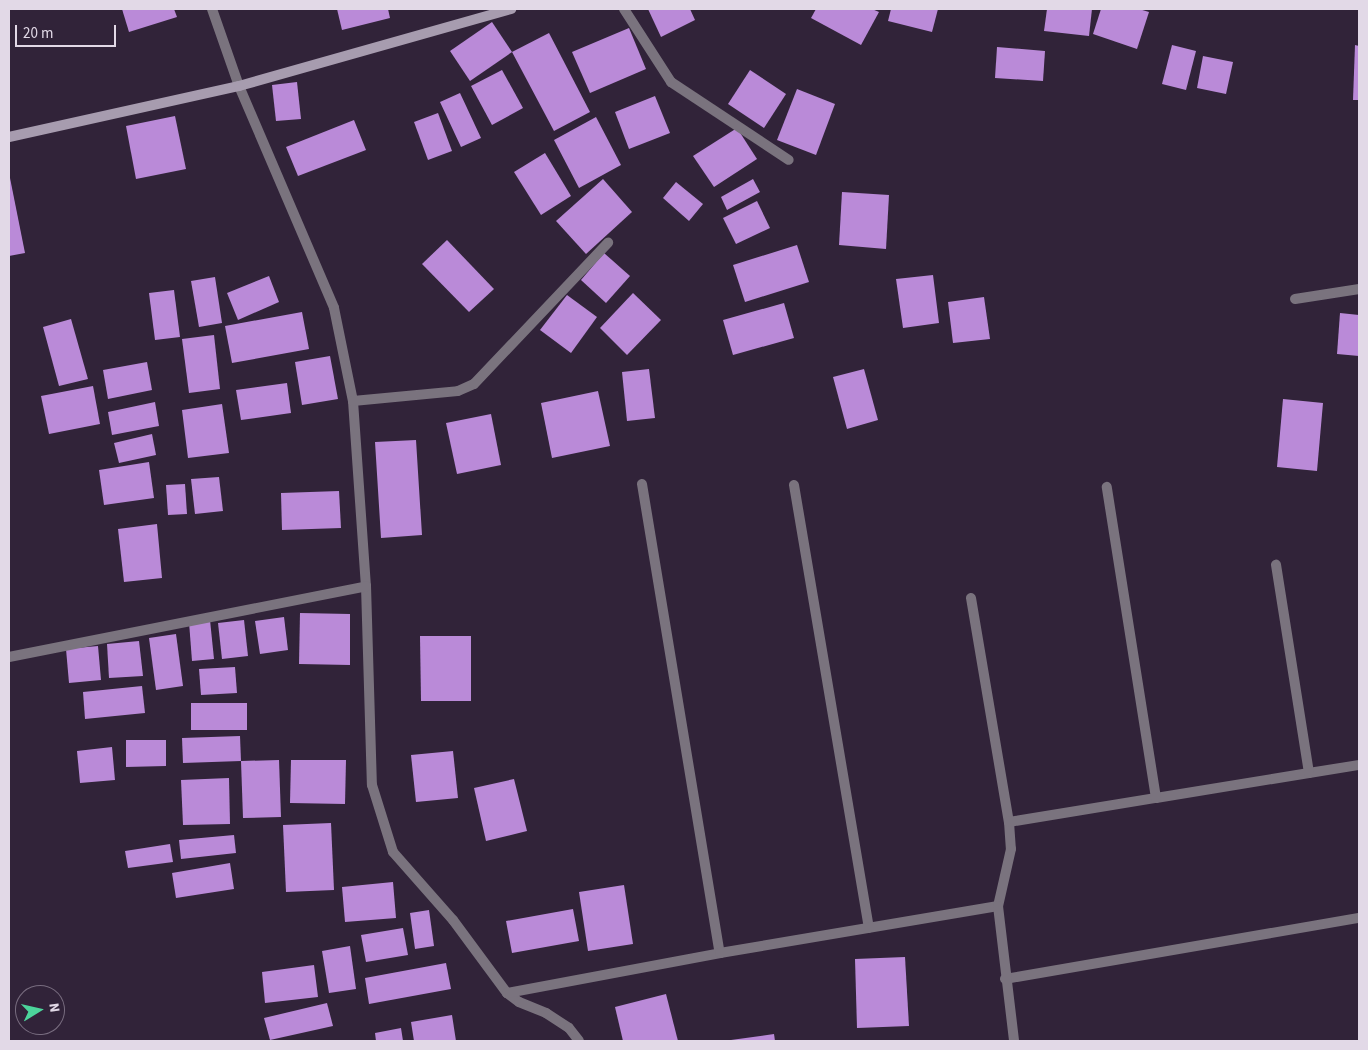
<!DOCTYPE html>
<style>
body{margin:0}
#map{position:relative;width:1368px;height:1050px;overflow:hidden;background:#312339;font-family:"Source Sans 3",sans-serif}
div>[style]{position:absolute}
.building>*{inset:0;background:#ba8ad8}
.street>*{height:10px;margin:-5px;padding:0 5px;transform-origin:5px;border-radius:5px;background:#7a737e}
.secondary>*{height:10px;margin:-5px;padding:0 5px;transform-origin:5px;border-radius:5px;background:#a79caf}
span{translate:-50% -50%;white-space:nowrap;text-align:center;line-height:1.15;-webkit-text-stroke:5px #312339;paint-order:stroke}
.frame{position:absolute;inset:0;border:10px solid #e2d9e7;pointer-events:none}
.north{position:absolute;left:15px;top:985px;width:50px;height:50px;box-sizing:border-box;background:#312339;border:1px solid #786c7f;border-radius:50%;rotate:81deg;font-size:14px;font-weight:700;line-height:20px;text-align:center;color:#e2d9e7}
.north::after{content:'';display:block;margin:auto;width:18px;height:22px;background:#4cd49b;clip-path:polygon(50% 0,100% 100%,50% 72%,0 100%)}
.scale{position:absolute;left:15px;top:25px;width:101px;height:22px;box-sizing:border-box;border:2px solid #e2d9e7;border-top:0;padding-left:6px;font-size:15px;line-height:18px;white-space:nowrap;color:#e2d9e7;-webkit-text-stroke:4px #312339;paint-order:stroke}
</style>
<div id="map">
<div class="building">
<div style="clip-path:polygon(122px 9px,174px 9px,177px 17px,129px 32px)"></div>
<div style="clip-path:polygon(337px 9px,388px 9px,390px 18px,342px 30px)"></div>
<div style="clip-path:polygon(648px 9px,690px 9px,695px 20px,661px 37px)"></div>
<div style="clip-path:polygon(816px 9px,872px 9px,879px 12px,861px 45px,811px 18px)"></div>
<div style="clip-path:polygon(891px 9px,938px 9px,932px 32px,888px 21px)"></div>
<div style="clip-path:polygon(1047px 9px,1092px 9px,1089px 36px,1044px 31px)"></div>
<div style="clip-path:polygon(1101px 9px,1139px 9px,1149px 12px,1137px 49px,1093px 34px)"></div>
<div style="clip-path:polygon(492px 22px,512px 52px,470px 81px,450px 51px)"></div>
<div style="clip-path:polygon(629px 28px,646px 69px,590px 93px,572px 52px)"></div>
<div style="clip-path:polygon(549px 33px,590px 112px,554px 131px,512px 52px)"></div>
<div style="clip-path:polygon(1172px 45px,1196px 51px,1186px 90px,1162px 84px)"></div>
<div style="clip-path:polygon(1355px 45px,1359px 46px,1359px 100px,1353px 100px)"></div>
<div style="clip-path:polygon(997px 47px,1045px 51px,1043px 81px,995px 78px)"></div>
<div style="clip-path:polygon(1203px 56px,1233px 62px,1226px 94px,1197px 88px)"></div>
<div style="clip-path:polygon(502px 70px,523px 108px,492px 125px,471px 86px)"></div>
<div style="clip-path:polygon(750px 70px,786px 94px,764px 128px,728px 104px)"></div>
<div style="clip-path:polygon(297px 82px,301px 119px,276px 121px,272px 85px)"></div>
<div style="clip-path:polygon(797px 89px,835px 104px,816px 155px,777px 140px)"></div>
<div style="clip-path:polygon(460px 93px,481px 138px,461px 147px,440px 102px)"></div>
<div style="clip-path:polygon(655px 96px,670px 133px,629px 149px,615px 112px)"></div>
<div style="clip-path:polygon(438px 113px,452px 151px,428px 160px,414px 122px)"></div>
<div style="clip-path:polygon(175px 116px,186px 169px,136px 179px,126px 126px)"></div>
<div style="clip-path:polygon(596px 117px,621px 165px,579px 188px,554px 140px)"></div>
<div style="clip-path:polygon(354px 120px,366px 150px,298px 176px,286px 147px)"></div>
<div style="clip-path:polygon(737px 128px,757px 159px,714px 187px,693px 156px)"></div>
<div style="clip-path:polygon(545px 153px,571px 196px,541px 215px,514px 172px)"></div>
<div style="clip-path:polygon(10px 178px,25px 253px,9px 256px,9px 179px)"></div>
<div style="clip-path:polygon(603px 179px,632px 212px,586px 254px,556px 221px)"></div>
<div style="clip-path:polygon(753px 179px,760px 192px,727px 210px,721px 197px)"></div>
<div style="clip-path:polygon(676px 182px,703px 204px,689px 221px,663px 198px)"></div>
<div style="clip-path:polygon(842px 192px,889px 195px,886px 249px,839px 245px)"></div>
<div style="clip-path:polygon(757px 201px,770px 228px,736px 244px,723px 218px)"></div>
<div style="clip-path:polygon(447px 240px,494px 289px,469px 312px,422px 264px)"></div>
<div style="clip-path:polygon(797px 245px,809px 282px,745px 302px,733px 265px)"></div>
<div style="clip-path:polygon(604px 253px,630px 276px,606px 303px,581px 280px)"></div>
<div style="clip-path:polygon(933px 275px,939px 323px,903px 328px,896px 279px)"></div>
<div style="clip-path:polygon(269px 276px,279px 302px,238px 320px,227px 293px)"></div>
<div style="clip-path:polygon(215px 277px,222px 323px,199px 327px,191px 281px)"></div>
<div style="clip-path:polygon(174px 290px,180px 337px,155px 340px,149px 293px)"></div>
<div style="clip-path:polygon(633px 293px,661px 320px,627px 355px,600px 328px)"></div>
<div style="clip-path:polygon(567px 295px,597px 317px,571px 353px,540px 330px)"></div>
<div style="clip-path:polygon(984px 297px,990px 339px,953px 343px,948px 302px)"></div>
<div style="clip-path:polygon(784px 303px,794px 338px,733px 355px,723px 320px)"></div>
<div style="clip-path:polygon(302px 312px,309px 349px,232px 363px,225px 326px)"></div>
<div style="clip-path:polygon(1340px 313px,1359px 315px,1359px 356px,1337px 354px)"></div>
<div style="clip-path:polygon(71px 319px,88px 379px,59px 386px,43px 327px)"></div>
<div style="clip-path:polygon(214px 335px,220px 389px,189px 393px,182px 339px)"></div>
<div style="clip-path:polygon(330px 356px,338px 399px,302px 405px,295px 362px)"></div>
<div style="clip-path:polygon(147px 362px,152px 390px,108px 399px,103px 370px)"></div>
<div style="clip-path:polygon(649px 369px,655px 418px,627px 421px,622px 372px)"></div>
<div style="clip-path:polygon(864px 369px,878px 420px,847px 429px,833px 377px)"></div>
<div style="clip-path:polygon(287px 383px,291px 413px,241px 420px,236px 390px)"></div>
<div style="clip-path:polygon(93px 386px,100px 424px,49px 434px,41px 396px)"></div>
<div style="clip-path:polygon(598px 391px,610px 446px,552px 458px,541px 403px)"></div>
<div style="clip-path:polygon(1283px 399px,1323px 403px,1317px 471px,1277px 467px)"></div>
<div style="clip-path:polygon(155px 402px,159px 426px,112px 435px,108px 412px)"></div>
<div style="clip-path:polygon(222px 404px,229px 453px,188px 458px,182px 410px)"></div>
<div style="clip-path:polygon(491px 414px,501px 465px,457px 474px,446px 423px)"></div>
<div style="clip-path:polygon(152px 434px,156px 455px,119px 463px,114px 443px)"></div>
<div style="clip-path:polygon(416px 440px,422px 535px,381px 538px,375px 442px)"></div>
<div style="clip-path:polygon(149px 462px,154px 498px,104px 505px,99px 470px)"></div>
<div style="clip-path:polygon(219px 477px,223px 511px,195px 514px,191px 479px)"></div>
<div style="clip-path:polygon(185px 484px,187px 514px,168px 515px,166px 485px)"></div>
<div style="clip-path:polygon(339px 491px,341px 528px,282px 530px,281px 493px)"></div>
<div style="clip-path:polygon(157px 524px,162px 578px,124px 582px,118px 529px)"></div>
<div style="clip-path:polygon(300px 613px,350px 614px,350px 665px,299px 664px)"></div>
<div style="clip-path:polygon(284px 617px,288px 650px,260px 654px,255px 621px)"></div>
<div style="clip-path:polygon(210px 620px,214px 659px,192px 661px,189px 622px)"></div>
<div style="clip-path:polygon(244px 620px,248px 656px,222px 659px,218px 623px)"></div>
<div style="clip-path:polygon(176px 634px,183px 686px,156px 690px,149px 638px)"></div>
<div style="clip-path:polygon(420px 636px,471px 636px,471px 701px,421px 701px)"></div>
<div style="clip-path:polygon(139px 641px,143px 676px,109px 678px,107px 644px)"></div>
<div style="clip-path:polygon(98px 646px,101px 680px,69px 683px,66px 649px)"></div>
<div style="clip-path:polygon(235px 667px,237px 693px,201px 695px,199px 669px)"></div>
<div style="clip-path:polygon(142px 686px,145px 713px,85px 719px,83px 692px)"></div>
<div style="clip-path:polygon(191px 703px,247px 703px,247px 730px,191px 730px)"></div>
<div style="clip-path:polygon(240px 736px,241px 761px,183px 763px,182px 738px)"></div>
<div style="clip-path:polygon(126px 740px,166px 740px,166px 766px,126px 767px)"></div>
<div style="clip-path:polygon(112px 747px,115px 780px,80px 783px,77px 751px)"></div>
<div style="clip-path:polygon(453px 751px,458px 798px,416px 802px,411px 755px)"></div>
<div style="clip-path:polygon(279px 760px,281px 817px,243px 818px,241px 761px)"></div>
<div style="clip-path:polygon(291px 760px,346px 760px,345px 804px,290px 803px)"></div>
<div style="clip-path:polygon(229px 778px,230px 824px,183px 825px,181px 780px)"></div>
<div style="clip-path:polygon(514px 779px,527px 831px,486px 841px,474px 788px)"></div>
<div style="clip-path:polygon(331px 823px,334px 890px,286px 892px,283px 825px)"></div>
<div style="clip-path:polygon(234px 835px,236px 853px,181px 859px,179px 840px)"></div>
<div style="clip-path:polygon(170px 844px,173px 862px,128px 868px,125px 851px)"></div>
<div style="clip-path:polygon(230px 863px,234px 889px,176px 898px,172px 873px)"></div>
<div style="clip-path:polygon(393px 882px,396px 918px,345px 922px,342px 887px)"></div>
<div style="clip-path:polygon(624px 885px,633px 944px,588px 951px,579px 892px)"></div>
<div style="clip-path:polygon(573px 909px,579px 941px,512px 953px,506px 921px)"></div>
<div style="clip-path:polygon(429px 910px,434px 946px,415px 949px,410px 913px)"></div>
<div style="clip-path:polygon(403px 928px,408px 955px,366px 962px,361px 935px)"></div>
<div style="clip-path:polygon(350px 946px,356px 989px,329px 993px,322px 951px)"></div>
<div style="clip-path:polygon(905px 957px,909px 1026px,857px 1028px,855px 959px)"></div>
<div style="clip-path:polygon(446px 963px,451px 989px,369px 1004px,365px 978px)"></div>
<div style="clip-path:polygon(314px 965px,318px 997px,265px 1003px,262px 972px)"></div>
<div style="clip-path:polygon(666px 994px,678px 1041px,623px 1041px,615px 1007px)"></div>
<div style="clip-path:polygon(327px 1003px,333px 1026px,270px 1040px,264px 1018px)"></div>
<div style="clip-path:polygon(452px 1015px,456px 1041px,414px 1041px,411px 1022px)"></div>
<div style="clip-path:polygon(401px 1028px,403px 1041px,376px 1041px,375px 1033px)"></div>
<div style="clip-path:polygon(774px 1034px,775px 1041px,732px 1041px,731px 1040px)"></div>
</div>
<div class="street">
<div style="left:212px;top:9px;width:82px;rotate:70.7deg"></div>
<div style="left:239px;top:86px;width:241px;rotate:66.8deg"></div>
<div style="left:334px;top:308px;width:95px;rotate:78.5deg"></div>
<div style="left:353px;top:401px;width:185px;rotate:86deg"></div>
<div style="left:366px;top:586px;width:199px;rotate:88.3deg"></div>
<div style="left:372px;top:785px;width:70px;rotate:72.6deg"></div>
<div style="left:393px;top:852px;width:91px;rotate:48.6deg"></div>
<div style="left:453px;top:920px;width:91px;rotate:53.5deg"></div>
<div style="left:507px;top:993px;width:15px;rotate:37deg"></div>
<div style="left:519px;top:1002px;width:29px;rotate:22deg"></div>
<div style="left:546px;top:1013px;width:27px;rotate:33deg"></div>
<div style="left:569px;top:1028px;width:16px;rotate:52deg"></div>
<div style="left:624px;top:9px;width:87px;rotate:57.2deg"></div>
<div style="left:671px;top:82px;width:141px;rotate:33.5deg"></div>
<div style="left:1295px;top:299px;width:65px;rotate:-8.9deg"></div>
<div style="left:353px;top:401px;width:105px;rotate:-5.4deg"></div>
<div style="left:458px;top:391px;width:17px;rotate:-24deg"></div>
<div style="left:474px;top:384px;width:195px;rotate:-46.5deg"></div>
<div style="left:642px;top:484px;width:475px;rotate:80.6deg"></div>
<div style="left:794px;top:485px;width:449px;rotate:80.4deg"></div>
<div style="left:971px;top:598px;width:227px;rotate:80.4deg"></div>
<div style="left:1009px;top:822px;width:27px;rotate:86deg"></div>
<div style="left:1011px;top:849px;width:58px;rotate:102.8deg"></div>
<div style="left:9px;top:657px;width:364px;rotate:-11.2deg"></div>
<div style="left:1309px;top:773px;width:51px;rotate:-9.1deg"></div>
<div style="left:1156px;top:798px;width:155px;rotate:-9.3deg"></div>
<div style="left:1309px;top:773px;width:211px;rotate:-99deg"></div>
<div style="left:1009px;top:822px;width:149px;rotate:-9.3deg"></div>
<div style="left:1156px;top:798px;width:315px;rotate:-99deg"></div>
<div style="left:1005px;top:979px;width:359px;rotate:-9.8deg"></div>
<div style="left:507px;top:993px;width:217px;rotate:-10.6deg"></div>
<div style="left:720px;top:953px;width:282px;rotate:-9.6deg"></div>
<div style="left:998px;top:906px;width:136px;rotate:83.2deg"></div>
</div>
<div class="secondary">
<div style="left:9px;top:137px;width:236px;rotate:-12.5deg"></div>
<div style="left:239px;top:86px;width:283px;rotate:-15.8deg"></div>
</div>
<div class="frame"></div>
<div class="north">N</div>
<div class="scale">20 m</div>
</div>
